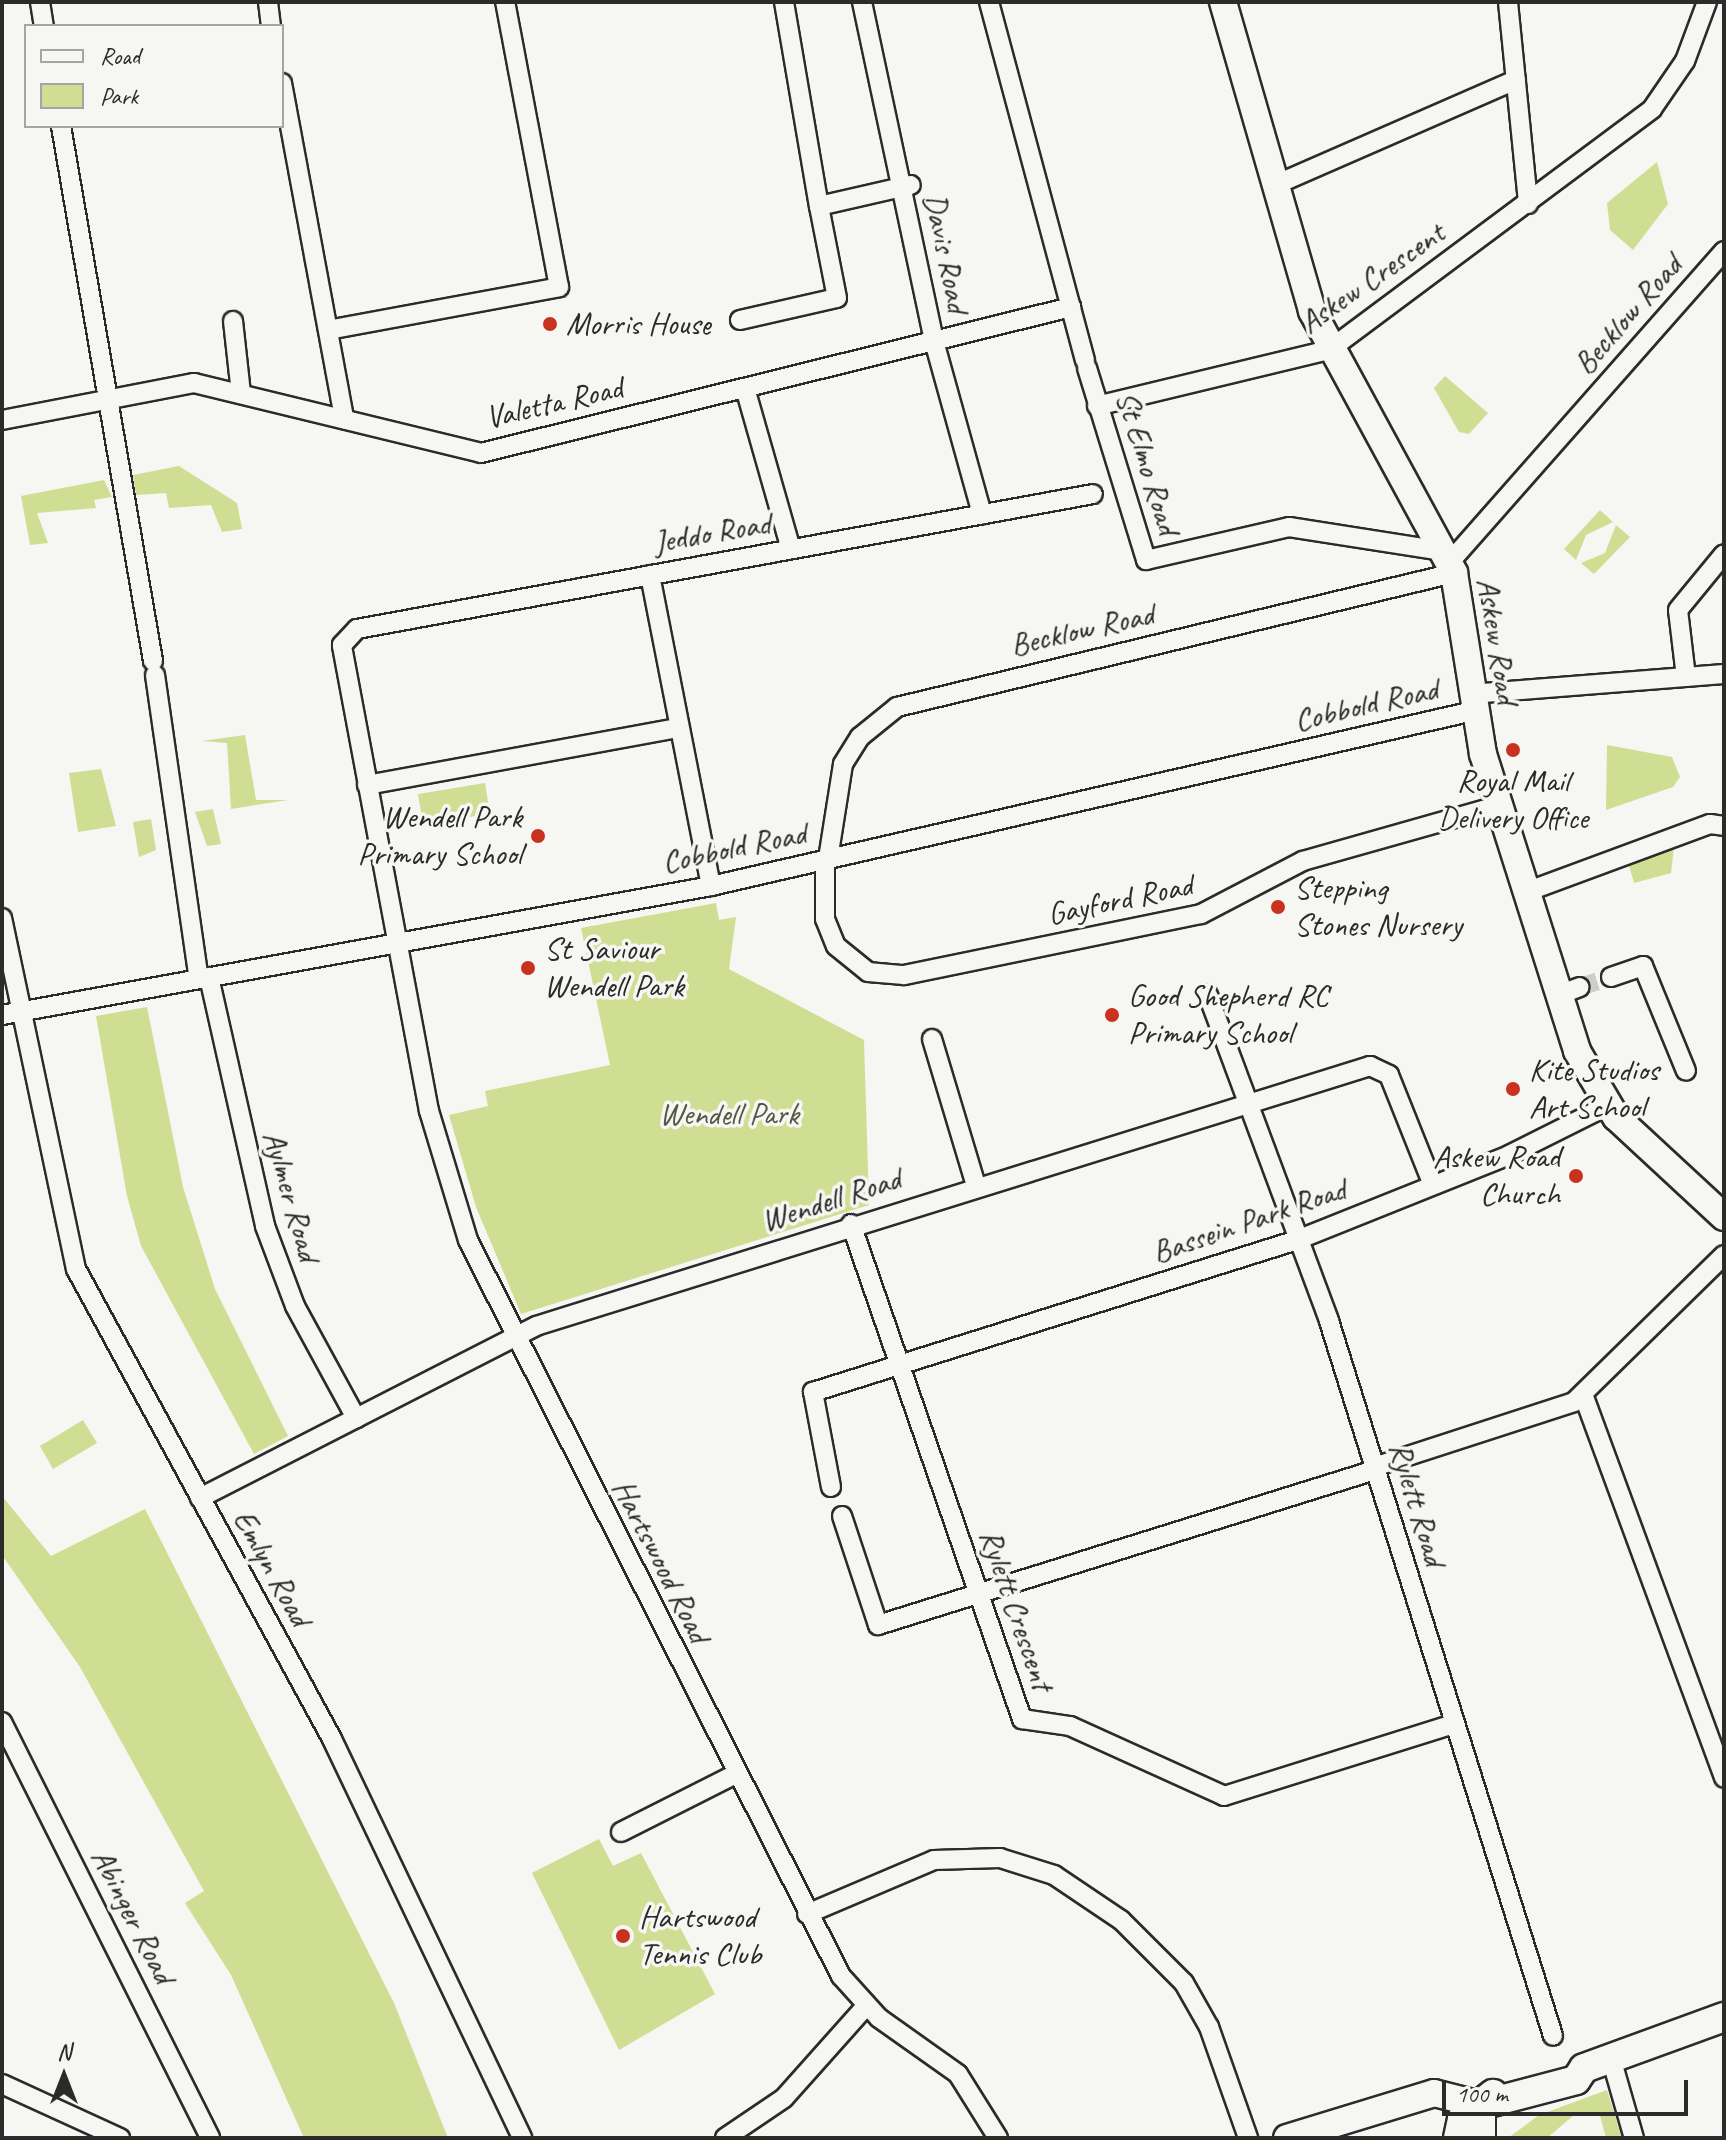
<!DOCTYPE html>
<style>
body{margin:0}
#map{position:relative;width:1726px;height:2140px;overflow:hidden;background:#f6f6f2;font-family:Caveat,sans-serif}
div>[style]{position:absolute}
.green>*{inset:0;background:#cfde92}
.minor-tunnel>*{height:18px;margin-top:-9px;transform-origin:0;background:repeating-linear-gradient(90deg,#cdcdca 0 18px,transparent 0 27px)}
.roads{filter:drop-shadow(2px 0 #2b2b2b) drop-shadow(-2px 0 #2b2b2b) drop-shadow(0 2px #2b2b2b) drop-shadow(0 -2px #2b2b2b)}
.minor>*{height:18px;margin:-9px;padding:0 9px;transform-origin:9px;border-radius:9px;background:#f6f6f2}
.secondary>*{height:26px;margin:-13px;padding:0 13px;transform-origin:13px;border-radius:13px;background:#f6f6f2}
.primary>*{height:28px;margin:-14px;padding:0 14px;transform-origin:14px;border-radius:14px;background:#f6f6f2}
.dots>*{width:22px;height:22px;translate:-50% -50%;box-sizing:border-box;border:4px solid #f6f6f2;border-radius:50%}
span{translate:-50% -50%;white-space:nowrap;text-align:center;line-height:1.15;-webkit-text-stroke:7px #f6f6f2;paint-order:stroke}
.street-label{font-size:32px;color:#2b2b2b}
.poi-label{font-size:32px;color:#2b2b2b}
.left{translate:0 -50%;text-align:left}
.right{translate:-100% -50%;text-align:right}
.park-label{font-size:32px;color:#545845}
.frame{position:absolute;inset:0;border:4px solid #2b2b2b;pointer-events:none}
.legend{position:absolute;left:24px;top:24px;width:260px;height:104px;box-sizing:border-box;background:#f6f6f2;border:2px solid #a5a5a2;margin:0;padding:10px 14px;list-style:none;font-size:24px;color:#2b2b2b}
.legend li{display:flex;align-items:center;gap:16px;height:40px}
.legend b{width:40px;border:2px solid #a5a5a2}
.north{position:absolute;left:24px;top:2036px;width:80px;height:80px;-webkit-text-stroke:6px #f6f6f2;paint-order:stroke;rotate:0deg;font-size:22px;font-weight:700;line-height:32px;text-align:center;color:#2b2b2b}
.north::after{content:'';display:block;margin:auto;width:28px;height:36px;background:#2b2b2b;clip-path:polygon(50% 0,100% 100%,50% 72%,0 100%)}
.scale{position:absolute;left:1442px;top:2080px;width:246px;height:36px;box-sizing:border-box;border:4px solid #2b2b2b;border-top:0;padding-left:10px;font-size:24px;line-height:28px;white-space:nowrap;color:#2b2b2b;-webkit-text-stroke:6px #f6f6f2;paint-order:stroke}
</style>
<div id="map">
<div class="green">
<div style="clip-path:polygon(1657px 162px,1668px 204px,1633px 250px,1610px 230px,1607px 203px)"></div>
<div style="clip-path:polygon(1445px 376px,1488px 413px,1469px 434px,1459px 432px,1434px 388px)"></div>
<div style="clip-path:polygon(179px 466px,237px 503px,242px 529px,222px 532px,211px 505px,169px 508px,166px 493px,136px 495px,133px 475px)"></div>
<div style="clip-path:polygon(104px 480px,112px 497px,94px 500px,96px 508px,37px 513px,48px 543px,30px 545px,21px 496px)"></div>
<div style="clip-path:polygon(1600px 510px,1613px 522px,1586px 535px,1576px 560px,1564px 549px)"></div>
<div style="clip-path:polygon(1616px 525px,1630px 537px,1594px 574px,1581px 563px,1605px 553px)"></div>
<div style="clip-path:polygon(245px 735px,256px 800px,288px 800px,231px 809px,227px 743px,202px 741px)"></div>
<div style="clip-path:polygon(1607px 745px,1672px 757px,1680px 777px,1673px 787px,1606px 810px)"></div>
<div style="clip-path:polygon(101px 769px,116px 826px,78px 832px,69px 773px)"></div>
<div style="clip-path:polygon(485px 783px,490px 814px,423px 824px,418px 794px)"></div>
<div style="clip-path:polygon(213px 809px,221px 844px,207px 846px,195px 812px)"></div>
<div style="clip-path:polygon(151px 819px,156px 850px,139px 857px,133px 822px)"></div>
<div style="clip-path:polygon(1674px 846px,1671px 873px,1634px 883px,1628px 862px)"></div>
<div style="clip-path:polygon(716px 903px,719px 920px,736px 917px,729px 969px,864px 1040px,869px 1205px,521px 1314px,476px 1207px,449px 1115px,488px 1106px,485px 1091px,610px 1065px,581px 928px)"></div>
<div style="clip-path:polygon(147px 1007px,183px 1187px,215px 1289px,288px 1436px,254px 1454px,141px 1246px,127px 1196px,96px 1016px)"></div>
<div style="clip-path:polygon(83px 1420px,97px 1443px,53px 1469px,40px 1446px)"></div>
<div style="clip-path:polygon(2px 1496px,51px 1556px,145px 1509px,394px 2003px,448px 2138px,304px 2138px,231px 1975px,185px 1903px,204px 1891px,80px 1667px,2px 1555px)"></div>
<div style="clip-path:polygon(599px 1839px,613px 1866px,641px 1853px,715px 1994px,619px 2050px,532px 1873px)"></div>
<div style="clip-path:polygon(1607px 2090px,1622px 2138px,1606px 2138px,1599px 2112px,1574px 2115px,1547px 2138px,1508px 2138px,1539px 2115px)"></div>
</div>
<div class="minor-tunnel">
<div style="left:1580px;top:987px;width:33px;rotate:-18deg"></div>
</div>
<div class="roads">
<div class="minor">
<div style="left:40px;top:2px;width:24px;rotate:81deg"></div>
<div style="left:268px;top:2px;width:24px;rotate:83deg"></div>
<div style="left:784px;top:2px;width:207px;rotate:80.3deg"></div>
<div style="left:862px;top:2px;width:347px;rotate:78deg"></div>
<div style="left:934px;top:341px;width:180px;rotate:74.5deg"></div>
<div style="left:989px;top:2px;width:371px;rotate:75deg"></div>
<div style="left:1508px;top:2px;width:203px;rotate:84.3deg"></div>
<div style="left:282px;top:83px;width:342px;rotate:79.5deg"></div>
<div style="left:61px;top:126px;width:543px;rotate:80.24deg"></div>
<div style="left:1273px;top:186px;width:265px;rotate:-23.6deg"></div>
<div style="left:740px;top:320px;width:99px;rotate:-12.8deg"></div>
<div style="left:837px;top:298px;width:94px;rotate:-101.1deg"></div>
<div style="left:819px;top:206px;width:94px;rotate:-12.9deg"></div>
<div style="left:233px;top:321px;width:73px;rotate:83.7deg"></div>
<div style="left:328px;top:330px;width:235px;rotate:-10.5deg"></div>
<div style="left:559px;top:287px;width:290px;rotate:-100.7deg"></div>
<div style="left:1087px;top:368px;width:201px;rotate:72.9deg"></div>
<div style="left:1146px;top:560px;width:147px;rotate:-13deg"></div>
<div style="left:1289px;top:527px;width:156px;rotate:8.9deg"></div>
<div style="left:745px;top:388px;width:167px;rotate:74.1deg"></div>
<div style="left:1097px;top:406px;width:239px;rotate:-13.6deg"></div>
<div style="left:1329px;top:350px;width:403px;rotate:-36.7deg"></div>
<div style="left:1652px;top:109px;width:58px;rotate:-55.5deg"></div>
<div style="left:1685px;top:61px;width:63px;rotate:-69.6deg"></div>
<div style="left:2px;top:420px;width:196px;rotate:-10.9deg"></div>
<div style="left:194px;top:383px;width:295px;rotate:13.7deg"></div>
<div style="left:481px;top:453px;width:608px;rotate:-13.9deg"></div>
<div style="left:1449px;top:563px;width:416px;rotate:-48.6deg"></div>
<div style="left:650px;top:575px;width:317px;rotate:78.9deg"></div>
<div style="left:155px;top:675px;width:307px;rotate:81.8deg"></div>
<div style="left:1686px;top:677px;width:67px;rotate:-96.8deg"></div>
<div style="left:1678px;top:610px;width:72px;rotate:-50.6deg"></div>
<div style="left:1470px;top:694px;width:255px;rotate:-4.5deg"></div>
<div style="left:367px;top:785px;width:317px;rotate:-10.4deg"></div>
<div style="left:828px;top:859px;width:96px;rotate:-81deg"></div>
<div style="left:843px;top:764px;width:32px;rotate:-58deg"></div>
<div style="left:860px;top:737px;width:48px;rotate:-39deg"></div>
<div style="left:897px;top:707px;width:573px;rotate:-13.53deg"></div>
<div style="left:825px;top:860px;width:59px;rotate:90deg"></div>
<div style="left:825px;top:919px;width:29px;rotate:68deg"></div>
<div style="left:836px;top:946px;width:41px;rotate:39.1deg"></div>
<div style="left:868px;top:972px;width:36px;rotate:5deg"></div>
<div style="left:904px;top:975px;width:303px;rotate:-11.6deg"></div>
<div style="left:1201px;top:914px;width:115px;rotate:-27.5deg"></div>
<div style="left:1303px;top:861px;width:203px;rotate:-15.8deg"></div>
<div style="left:1526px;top:892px;width:196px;rotate:-20.3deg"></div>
<div style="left:1710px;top:824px;width:14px;rotate:8deg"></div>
<div style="left:2px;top:918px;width:359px;rotate:78.1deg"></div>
<div style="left:76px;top:1269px;width:535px;rotate:61.42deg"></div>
<div style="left:332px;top:1739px;width:442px;rotate:64.5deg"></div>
<div style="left:209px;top:977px;width:255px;rotate:77.3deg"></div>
<div style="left:265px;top:1226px;width:85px;rotate:69.4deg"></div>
<div style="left:295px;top:1306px;width:128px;rotate:61.4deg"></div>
<div style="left:1611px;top:977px;width:34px;rotate:-19deg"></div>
<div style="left:1643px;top:966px;width:113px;rotate:67.7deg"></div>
<div style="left:1208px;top:995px;width:348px;rotate:69.6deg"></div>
<div style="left:1329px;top:1321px;width:749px;rotate:72.6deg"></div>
<div style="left:1559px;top:995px;width:22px;rotate:-21deg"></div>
<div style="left:2px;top:1015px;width:721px;rotate:-10.31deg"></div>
<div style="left:711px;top:886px;width:782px;rotate:-12.93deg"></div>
<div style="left:932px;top:1039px;width:153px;rotate:73.3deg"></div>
<div style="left:851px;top:1224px;width:524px;rotate:70.94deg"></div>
<div style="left:1022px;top:1719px;width:49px;rotate:8.3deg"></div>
<div style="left:1070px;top:1726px;width:169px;rotate:24.4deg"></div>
<div style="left:1224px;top:1796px;width:241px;rotate:-17.4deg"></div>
<div style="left:1583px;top:1394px;width:409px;rotate:69.8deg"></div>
<div style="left:1374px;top:1467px;width:210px;rotate:-18deg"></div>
<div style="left:1574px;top:1402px;width:210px;rotate:-44.4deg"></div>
<div style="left:831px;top:1487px;width:97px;rotate:-100.7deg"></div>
<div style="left:813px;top:1392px;width:507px;rotate:-17.43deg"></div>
<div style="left:1297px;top:1240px;width:228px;rotate:-21.8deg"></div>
<div style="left:1509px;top:1155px;width:110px;rotate:-26.6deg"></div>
<div style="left:200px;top:1498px;width:377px;rotate:-27.1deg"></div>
<div style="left:536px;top:1326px;width:874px;rotate:-17.31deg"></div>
<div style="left:1370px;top:1066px;width:21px;rotate:25deg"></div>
<div style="left:1389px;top:1075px;width:118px;rotate:68.2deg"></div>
<div style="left:842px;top:1516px;width:115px;rotate:71.7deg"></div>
<div style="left:878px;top:1625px;width:521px;rotate:-17.32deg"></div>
<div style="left:2px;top:1722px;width:465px;rotate:63.4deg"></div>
<div style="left:621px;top:1832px;width:129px;rotate:-26.8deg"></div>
<div style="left:807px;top:1914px;width:138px;rotate:-23deg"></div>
<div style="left:934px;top:1860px;width:66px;rotate:-1.7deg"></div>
<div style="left:1000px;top:1858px;width:57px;rotate:17.5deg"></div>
<div style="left:1054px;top:1875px;width:81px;rotate:33.9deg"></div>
<div style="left:1121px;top:1920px;width:89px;rotate:45deg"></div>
<div style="left:1184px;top:1983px;width:51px;rotate:60.4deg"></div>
<div style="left:1209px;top:2027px;width:118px;rotate:70.6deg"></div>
<div style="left:1611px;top:2058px;width:83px;rotate:74deg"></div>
<div style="left:2px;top:2084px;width:130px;rotate:24.6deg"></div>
<div style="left:725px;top:2138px;width:71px;rotate:-34.1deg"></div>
<div style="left:784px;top:2098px;width:123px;rotate:-48.3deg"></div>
<div style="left:998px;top:2138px;width:75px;rotate:-122deg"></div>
<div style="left:958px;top:2074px;width:97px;rotate:-144.7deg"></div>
<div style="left:879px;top:2018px;width:57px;rotate:-132.1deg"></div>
<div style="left:841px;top:1976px;width:825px;rotate:-116.88deg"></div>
<div style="left:468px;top:1240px;width:135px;rotate:-106.8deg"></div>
<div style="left:429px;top:1111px;width:474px;rotate:-100.6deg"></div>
<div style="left:342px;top:645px;width:22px;rotate:-47deg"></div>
<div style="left:357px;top:629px;width:748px;rotate:-10.39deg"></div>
</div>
<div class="secondary">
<div style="left:1223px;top:2px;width:322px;rotate:73.9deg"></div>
<div style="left:1312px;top:311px;width:298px;rotate:61.5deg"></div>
<div style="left:1454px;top:573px;width:183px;rotate:80.9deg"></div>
<div style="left:1483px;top:754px;width:312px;rotate:72.4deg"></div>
<div style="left:1577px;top:1051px;width:77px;rotate:59.4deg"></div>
<div style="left:1616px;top:1117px;width:147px;rotate:42.8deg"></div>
<div style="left:1287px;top:2138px;width:154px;rotate:-17deg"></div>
<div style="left:1434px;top:2093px;width:49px;rotate:14.3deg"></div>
</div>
<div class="primary">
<div style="left:1481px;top:2105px;width:98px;rotate:-14.7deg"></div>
<div style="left:1576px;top:2080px;width:14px;rotate:-56deg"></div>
<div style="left:1584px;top:2068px;width:149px;rotate:-20deg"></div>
<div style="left:1458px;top:2138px;width:19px;rotate:-78deg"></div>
<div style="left:1462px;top:2119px;width:40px;rotate:-39deg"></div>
<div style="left:1481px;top:2138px;width:33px;rotate:-90deg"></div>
</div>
</div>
<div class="dots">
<div style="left:550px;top:324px;background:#c8321e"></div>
<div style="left:1513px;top:750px;background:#c8321e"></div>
<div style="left:538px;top:836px;background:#c8321e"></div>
<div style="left:1278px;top:907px;background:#c8321e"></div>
<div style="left:528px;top:968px;background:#c8321e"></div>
<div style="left:1112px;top:1015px;background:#c8321e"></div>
<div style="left:1513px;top:1089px;background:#c8321e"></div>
<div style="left:1576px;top:1176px;background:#c8321e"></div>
<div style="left:623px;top:1936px;background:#c8321e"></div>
</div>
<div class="street-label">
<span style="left:946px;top:253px;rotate:78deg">Davis Road</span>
<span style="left:1372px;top:278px;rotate:-35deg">Askew Crescent</span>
<span style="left:1628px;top:315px;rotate:-49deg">Becklow Road</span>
<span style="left:554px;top:403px;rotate:-13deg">Valetta Road</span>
<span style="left:1147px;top:463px;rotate:73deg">St Elmo Road</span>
<span style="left:712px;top:533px;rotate:-10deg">Jeddo Road</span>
<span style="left:1082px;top:630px;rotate:-13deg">Becklow Road</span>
<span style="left:1497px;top:641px;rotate:81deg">Askew Road</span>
<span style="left:1366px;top:705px;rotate:-13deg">Cobbold Road</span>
<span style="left:734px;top:848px;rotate:-12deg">Cobbold Road</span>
<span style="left:1120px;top:900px;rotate:-12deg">Gayford Road</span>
<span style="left:291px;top:1196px;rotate:74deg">Aylmer Road</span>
<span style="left:831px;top:1200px;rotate:-18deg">Wendell Road</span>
<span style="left:1249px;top:1221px;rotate:-19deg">Bassein Park Road</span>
<span style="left:1417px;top:1504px;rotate:73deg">Rylett Road</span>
<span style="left:661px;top:1561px;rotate:63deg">Hartswood Road</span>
<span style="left:272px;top:1568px;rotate:61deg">Emlyn Road</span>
<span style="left:1016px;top:1610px;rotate:71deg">Rylett Crescent</span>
<span style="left:133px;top:1916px;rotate:63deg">Abinger Road</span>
</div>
<div class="poi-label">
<span class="left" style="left:566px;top:324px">Morris House</span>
<span style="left:1513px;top:800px">Royal Mail<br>Delivery Office</span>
<span class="right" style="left:522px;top:836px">Wendell Park<br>Primary School</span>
<span class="left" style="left:1294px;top:907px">Stepping<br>Stones Nursery</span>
<span class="left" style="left:544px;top:968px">St Saviour<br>Wendell Park</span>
<span class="left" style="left:1128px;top:1015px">Good Shepherd RC<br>Primary School</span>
<span class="left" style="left:1529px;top:1089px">Kite Studios<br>Art School</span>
<span class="right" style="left:1560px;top:1176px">Askew Road<br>Church</span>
<span class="left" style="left:639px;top:1936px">Hartswood<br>Tennis Club</span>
</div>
<div class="park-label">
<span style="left:729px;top:1114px">Wendell Park</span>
</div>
<div class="frame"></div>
<ul class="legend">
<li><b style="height:10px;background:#f6f6f2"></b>Road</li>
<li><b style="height:22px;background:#cfde92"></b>Park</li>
</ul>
<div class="north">N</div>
<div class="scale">100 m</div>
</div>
